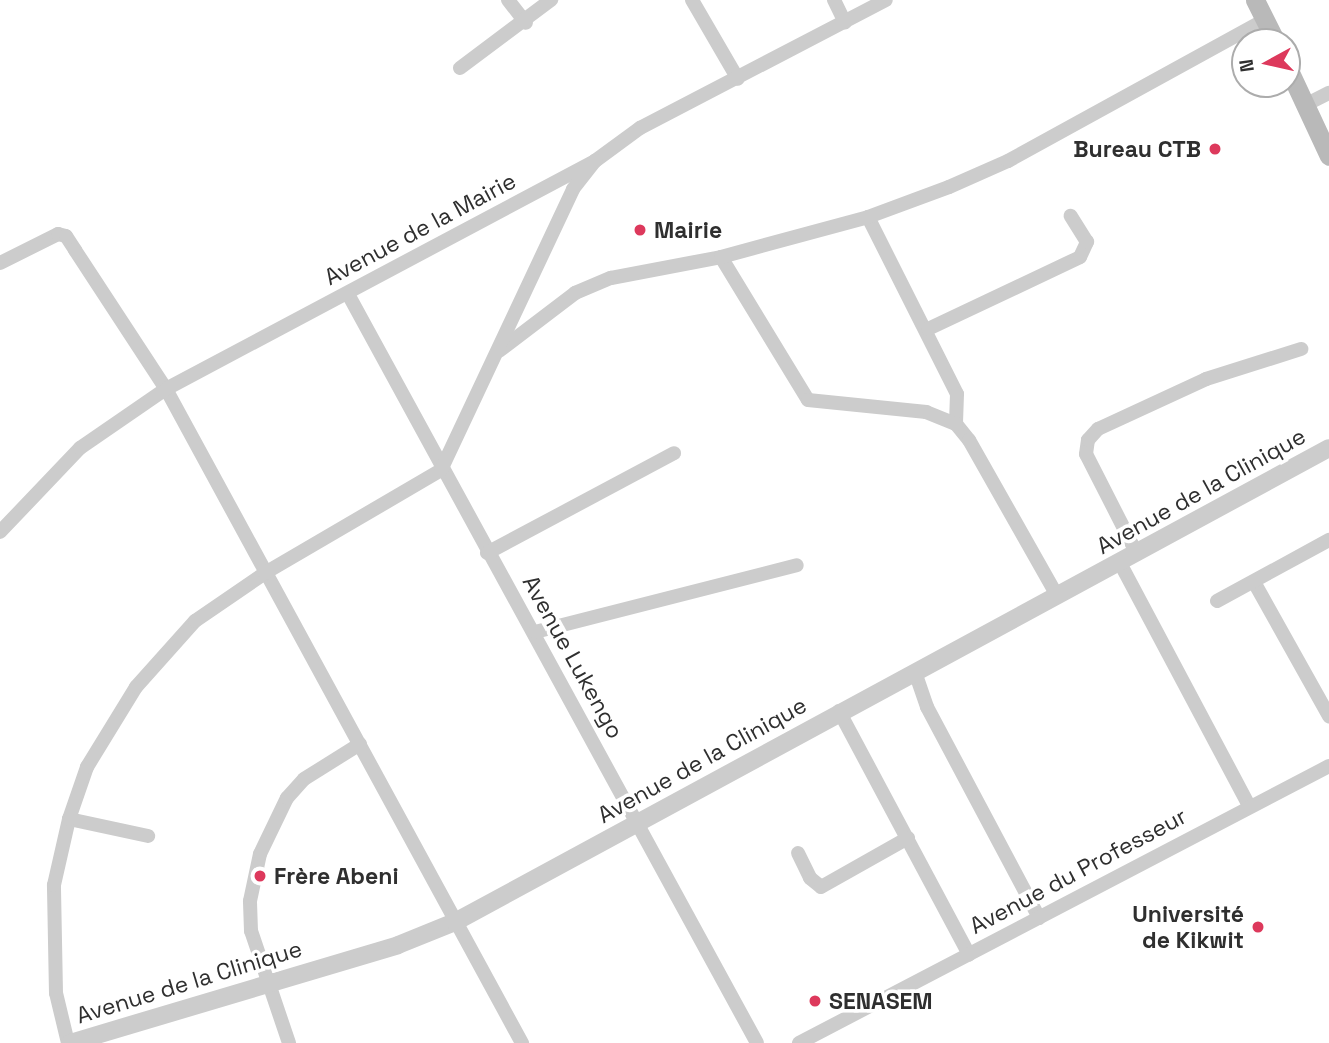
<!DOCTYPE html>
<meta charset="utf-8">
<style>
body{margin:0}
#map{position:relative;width:1329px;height:1043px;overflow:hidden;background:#fff;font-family:"Space Grotesk",sans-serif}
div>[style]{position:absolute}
.minor>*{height:14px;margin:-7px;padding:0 7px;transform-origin:7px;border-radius:7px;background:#ccc}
.tertiary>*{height:18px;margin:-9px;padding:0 9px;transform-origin:9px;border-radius:9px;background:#ccc}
.secondary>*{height:19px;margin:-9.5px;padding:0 9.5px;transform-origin:9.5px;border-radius:9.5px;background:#b9b9b9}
.dots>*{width:19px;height:19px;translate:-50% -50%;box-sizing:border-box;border:4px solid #fff;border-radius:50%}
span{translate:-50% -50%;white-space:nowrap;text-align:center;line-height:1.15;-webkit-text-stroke:7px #fff;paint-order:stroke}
.poi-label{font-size:23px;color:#2f2f2f;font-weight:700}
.right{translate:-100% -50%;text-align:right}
.left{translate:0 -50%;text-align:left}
.street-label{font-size:23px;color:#2f2f2f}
.north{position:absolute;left:1231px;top:28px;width:70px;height:70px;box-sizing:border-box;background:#fff;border:2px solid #acacac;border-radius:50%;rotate:262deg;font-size:19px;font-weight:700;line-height:28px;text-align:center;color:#2f2f2f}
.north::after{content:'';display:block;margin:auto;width:24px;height:32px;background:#dd395c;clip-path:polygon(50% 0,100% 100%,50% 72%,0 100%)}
</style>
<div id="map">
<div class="minor">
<div style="left:508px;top:0;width:29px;rotate:52deg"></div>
<div style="left:692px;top:0;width:91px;rotate:59.8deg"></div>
<div style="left:834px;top:0;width:25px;rotate:64deg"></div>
<div style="left:460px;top:68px;width:114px;rotate:-36.8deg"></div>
<div style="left:1305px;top:105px;width:27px;rotate:-27deg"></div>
<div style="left:868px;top:217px;width:198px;rotate:63.3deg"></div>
<div style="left:957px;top:394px;width:30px;rotate:92deg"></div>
<div style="left:956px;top:424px;width:21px;rotate:51deg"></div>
<div style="left:969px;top:440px;width:180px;rotate:60.5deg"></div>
<div style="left:721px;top:257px;width:167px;rotate:58.7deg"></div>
<div style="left:808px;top:400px;width:119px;rotate:5.8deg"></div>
<div style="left:926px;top:412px;width:32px;rotate:22deg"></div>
<div style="left:0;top:263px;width:65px;rotate:-26.6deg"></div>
<div style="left:58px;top:234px;width:8px;rotate:14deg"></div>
<div style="left:66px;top:236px;width:17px;rotate:57deg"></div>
<div style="left:75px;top:250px;width:166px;rotate:56.8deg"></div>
<div style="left:166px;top:389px;width:745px;rotate:61.44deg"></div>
<div style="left:348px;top:294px;width:853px;rotate:61.36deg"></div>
<div style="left:928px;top:329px;width:168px;rotate:-25.3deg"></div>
<div style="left:1080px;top:257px;width:17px;rotate:-65deg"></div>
<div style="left:1087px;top:242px;width:31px;rotate:-122deg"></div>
<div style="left:499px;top:351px;width:96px;rotate:-37.3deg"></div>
<div style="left:575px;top:293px;width:39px;rotate:-23deg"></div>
<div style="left:611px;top:278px;width:112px;rotate:-10.8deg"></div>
<div style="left:721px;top:257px;width:152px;rotate:-15.2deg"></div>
<div style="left:868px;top:217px;width:86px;rotate:-20.3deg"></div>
<div style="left:949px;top:187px;width:64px;rotate:-23.8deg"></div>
<div style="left:1008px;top:161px;width:293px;rotate:-28.8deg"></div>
<div style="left:0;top:532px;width:116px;rotate:-46.4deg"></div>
<div style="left:80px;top:448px;width:104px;rotate:-34.5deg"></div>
<div style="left:166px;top:389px;width:486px;rotate:-28deg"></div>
<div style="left:595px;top:161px;width:56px;rotate:-36.3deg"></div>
<div style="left:640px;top:128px;width:277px;rotate:-27.5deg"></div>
<div style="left:487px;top:553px;width:212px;rotate:-28.1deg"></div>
<div style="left:1137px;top:554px;width:112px;rotate:-117deg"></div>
<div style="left:1086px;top:454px;width:14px;rotate:-82deg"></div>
<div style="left:1088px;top:440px;width:15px;rotate:-48deg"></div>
<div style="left:1098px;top:429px;width:119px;rotate:-24.8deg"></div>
<div style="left:1206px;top:379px;width:100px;rotate:-17.5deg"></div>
<div style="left:1120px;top:563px;width:276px;rotate:62deg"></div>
<div style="left:1254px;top:582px;width:154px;rotate:60.8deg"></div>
<div style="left:1217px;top:601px;width:128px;rotate:-28.6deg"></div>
<div style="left:535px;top:632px;width:270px;rotate:-14.3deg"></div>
<div style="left:915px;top:672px;width:37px;rotate:71deg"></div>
<div style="left:927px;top:707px;width:239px;rotate:62deg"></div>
<div style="left:839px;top:711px;width:276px;rotate:61.9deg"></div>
<div style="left:69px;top:819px;width:81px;rotate:12.1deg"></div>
<div style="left:798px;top:853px;width:28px;rotate:64deg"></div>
<div style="left:810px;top:878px;width:14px;rotate:39deg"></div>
<div style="left:821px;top:887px;width:100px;rotate:-29.4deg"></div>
<div style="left:68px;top:1043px;width:51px;rotate:-103.5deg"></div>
<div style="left:56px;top:993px;width:108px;rotate:-91.1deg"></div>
<div style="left:54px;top:885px;width:68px;rotate:-77.2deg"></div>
<div style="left:69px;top:819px;width:55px;rotate:-70.9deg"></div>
<div style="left:87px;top:767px;width:94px;rotate:-58.5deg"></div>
<div style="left:136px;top:687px;width:89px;rotate:-48.2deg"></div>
<div style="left:195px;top:621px;width:85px;rotate:-34.4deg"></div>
<div style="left:265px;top:573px;width:204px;rotate:-30.3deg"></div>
<div style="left:441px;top:470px;width:310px;rotate:-64.8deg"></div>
<div style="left:573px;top:189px;width:36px;rotate:-52deg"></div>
<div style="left:289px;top:1043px;width:118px;rotate:-108.7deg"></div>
<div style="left:251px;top:931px;width:30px;rotate:-92deg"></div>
<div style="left:250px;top:901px;width:48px;rotate:-78deg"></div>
<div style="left:260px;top:854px;width:62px;rotate:-64.3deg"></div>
<div style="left:287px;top:798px;width:25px;rotate:-48deg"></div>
<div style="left:304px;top:779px;width:66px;rotate:-32deg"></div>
<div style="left:799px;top:1043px;width:598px;rotate:-27.59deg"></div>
</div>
<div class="tertiary">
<div style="left:70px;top:1043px;width:342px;rotate:-16.6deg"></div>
<div style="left:398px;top:945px;width:61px;rotate:-22deg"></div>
<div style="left:455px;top:922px;width:994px;rotate:-28.47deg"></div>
</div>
<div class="secondary">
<div style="left:1255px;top:0;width:47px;rotate:63.4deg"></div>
<div style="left:1287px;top:66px;width:99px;rotate:65deg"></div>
</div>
<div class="dots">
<div style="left:1215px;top:149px;background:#dd395c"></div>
<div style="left:640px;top:230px;background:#dd395c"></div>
<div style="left:260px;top:876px;background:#dd395c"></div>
<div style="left:1258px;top:927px;background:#dd395c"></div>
<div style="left:815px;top:1001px;background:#dd395c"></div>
</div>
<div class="poi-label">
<span class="right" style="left:1201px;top:149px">Bureau CTB</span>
<span class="left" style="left:654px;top:230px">Mairie</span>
<span class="left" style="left:274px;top:876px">Frère Abeni</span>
<span class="right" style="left:1244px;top:927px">Université<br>de Kikwit</span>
<span class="left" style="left:829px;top:1001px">SENASEM</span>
</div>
<div class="street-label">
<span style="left:420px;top:229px;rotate:-28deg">Avenue de la Mairie</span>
<span style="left:1201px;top:491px;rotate:-29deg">Avenue de la Clinique</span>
<span style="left:573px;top:657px;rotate:61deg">Avenue Lukengo</span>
<span style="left:702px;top:760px;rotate:-29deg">Avenue de la Clinique</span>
<span style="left:1078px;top:871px;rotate:-28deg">Avenue du Professeur</span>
<span style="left:189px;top:982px;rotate:-17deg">Avenue de la Clinique</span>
</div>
<div class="north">N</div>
</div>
